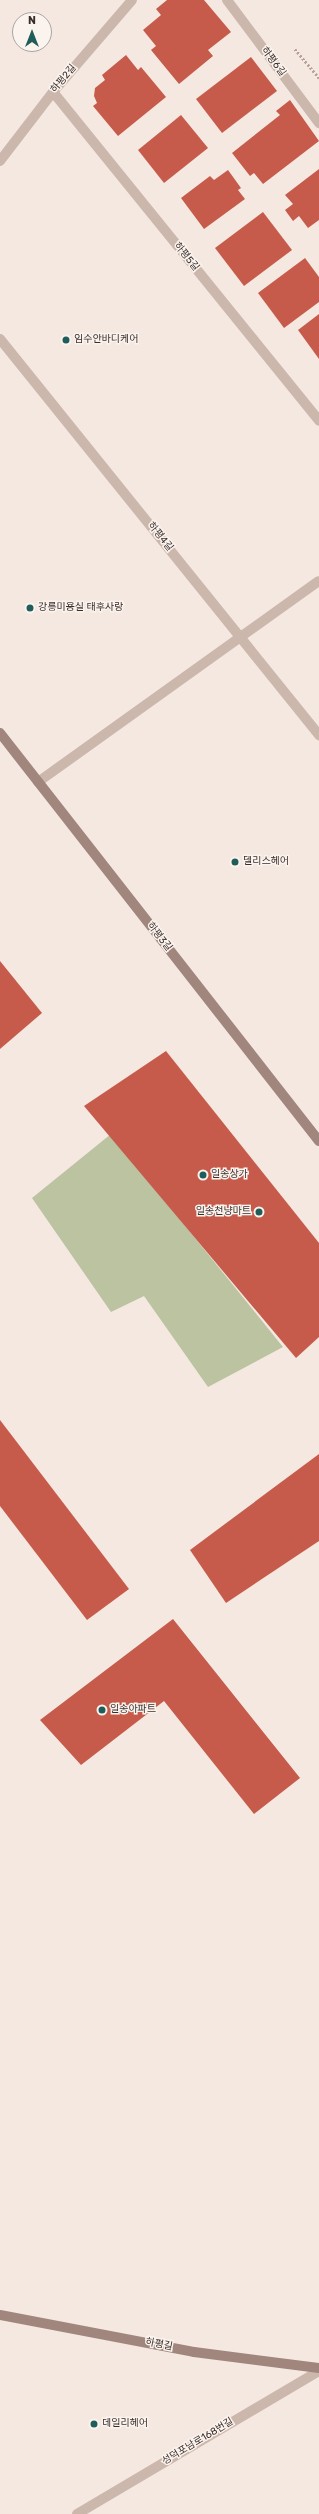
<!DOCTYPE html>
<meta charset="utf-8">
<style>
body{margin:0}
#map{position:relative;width:319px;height:2514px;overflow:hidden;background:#f4e8e1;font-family:Rubik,"Noto Sans KR",sans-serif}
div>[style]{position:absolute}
.green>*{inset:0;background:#bbc3a0}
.building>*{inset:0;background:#c75b4b}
.path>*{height:2.5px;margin-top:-1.25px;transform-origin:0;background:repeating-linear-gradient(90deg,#b8a196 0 2px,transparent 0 4px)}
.street>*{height:10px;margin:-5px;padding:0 5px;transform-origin:5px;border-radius:5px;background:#ccb7ac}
.secondary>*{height:10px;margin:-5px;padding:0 5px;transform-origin:5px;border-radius:5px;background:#a0867d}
.dots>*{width:11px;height:11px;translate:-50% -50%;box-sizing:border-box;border:2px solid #fbf3ed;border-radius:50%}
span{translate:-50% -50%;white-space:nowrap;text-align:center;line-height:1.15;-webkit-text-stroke:3px #fbf3ed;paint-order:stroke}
.street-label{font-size:10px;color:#3a2e2b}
.poi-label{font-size:10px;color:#3a2e2b}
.left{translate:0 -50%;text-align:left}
.right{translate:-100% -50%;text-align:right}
.north{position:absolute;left:12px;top:12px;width:40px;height:40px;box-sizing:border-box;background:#fbf3ed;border:1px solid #aea49f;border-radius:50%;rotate:0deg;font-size:11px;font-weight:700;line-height:16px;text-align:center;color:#3a2e2b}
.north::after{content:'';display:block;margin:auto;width:14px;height:18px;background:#1f5d5a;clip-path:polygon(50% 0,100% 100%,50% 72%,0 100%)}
</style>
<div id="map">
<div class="green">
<div style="clip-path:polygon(111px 1134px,283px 1347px,208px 1387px,144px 1296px,111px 1312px,32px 1198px)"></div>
</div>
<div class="building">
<div style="clip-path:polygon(167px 0,204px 0,231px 32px,208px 50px,213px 56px,179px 84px,151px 50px,156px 46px,143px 30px,161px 15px,156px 9px)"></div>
<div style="clip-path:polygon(126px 55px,138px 70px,141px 67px,166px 97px,118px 136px,93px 106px,97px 103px,94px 96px,95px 88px,105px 80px,102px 75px)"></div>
<div style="clip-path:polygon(251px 57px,277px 91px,222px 133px,196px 99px)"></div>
<div style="clip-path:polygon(290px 100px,319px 141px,263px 184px,254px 173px,250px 176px,232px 153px,280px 115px,276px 111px)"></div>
<div style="clip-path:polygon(181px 115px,208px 148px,164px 183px,138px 150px)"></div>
<div style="clip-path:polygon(319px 169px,319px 220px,308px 228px,299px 216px,293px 221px,285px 210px,293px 204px,285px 195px)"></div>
<div style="clip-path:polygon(228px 170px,241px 188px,238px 190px,245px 199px,204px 229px,181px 198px,210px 176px,214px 180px)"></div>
<div style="clip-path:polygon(263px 212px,292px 250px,244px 286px,215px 248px)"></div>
<div style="clip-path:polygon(305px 258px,319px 277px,319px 302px,284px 328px,258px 293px)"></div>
<div style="clip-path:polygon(319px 314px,319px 359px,298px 330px)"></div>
<div style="clip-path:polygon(0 961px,42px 1013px,0 1049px)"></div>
<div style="clip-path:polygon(166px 1051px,319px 1243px,319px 1337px,296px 1358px,84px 1106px)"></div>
<div style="clip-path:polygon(0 1420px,129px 1589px,87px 1620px,0 1506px)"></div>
<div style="clip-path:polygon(319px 1454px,319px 1541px,226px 1603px,190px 1550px)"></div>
<div style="clip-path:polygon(173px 1619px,300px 1778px,254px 1814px,164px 1701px,81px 1765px,40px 1720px)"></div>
</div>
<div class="path">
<div style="left:295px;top:49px;width:38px;rotate:50deg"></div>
</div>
<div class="street">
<div style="left:227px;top:0;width:154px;rotate:53.2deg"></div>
<div style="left:53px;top:92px;width:423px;rotate:51deg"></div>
<div style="left:0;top:161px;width:87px;rotate:-52.5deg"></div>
<div style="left:53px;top:92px;width:121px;rotate:-49.3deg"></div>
<div style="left:0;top:339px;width:509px;rotate:51.15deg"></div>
<div style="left:38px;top:782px;width:345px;rotate:-35.6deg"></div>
<div style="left:77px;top:2514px;width:281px;rotate:-30.6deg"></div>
</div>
<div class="secondary">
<div style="left:0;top:733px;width:518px;rotate:51.98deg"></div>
<div style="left:0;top:2315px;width:197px;rotate:10.8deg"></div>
<div style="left:194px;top:2352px;width:126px;rotate:7.3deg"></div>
</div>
<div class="dots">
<div style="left:66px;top:340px;background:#1f5d5a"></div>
<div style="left:30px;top:608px;background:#1f5d5a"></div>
<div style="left:235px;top:862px;background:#1f5d5a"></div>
<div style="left:203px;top:1175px;background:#1f5d5a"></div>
<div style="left:259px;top:1212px;background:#1f5d5a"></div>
<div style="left:102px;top:1710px;background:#1f5d5a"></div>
<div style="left:94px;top:2424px;background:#1f5d5a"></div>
</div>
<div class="street-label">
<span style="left:273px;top:62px;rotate:53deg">하평6길</span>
<span style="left:64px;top:79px;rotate:-50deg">하평2길</span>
<span style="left:186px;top:257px;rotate:51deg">하평5길</span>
<span style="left:160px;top:537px;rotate:51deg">하평4길</span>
<span style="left:159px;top:937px;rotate:52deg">하평3길</span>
<span style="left:159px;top:2345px;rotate:11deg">하평길</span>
<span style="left:198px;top:2442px;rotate:-31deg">성덕포남로168번길</span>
</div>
<div class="poi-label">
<span class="left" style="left:74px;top:340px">임수안바디케어</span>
<span class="left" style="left:38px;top:608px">강릉미용실 태후사랑</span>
<span class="left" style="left:243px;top:862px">델리스헤어</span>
<span class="left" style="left:211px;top:1175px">일송상가</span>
<span class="right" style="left:251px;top:1212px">일송천냥마트</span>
<span class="left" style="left:110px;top:1710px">일송아파트</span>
<span class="left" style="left:102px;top:2424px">데일리헤어</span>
</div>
<div class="north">N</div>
</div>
